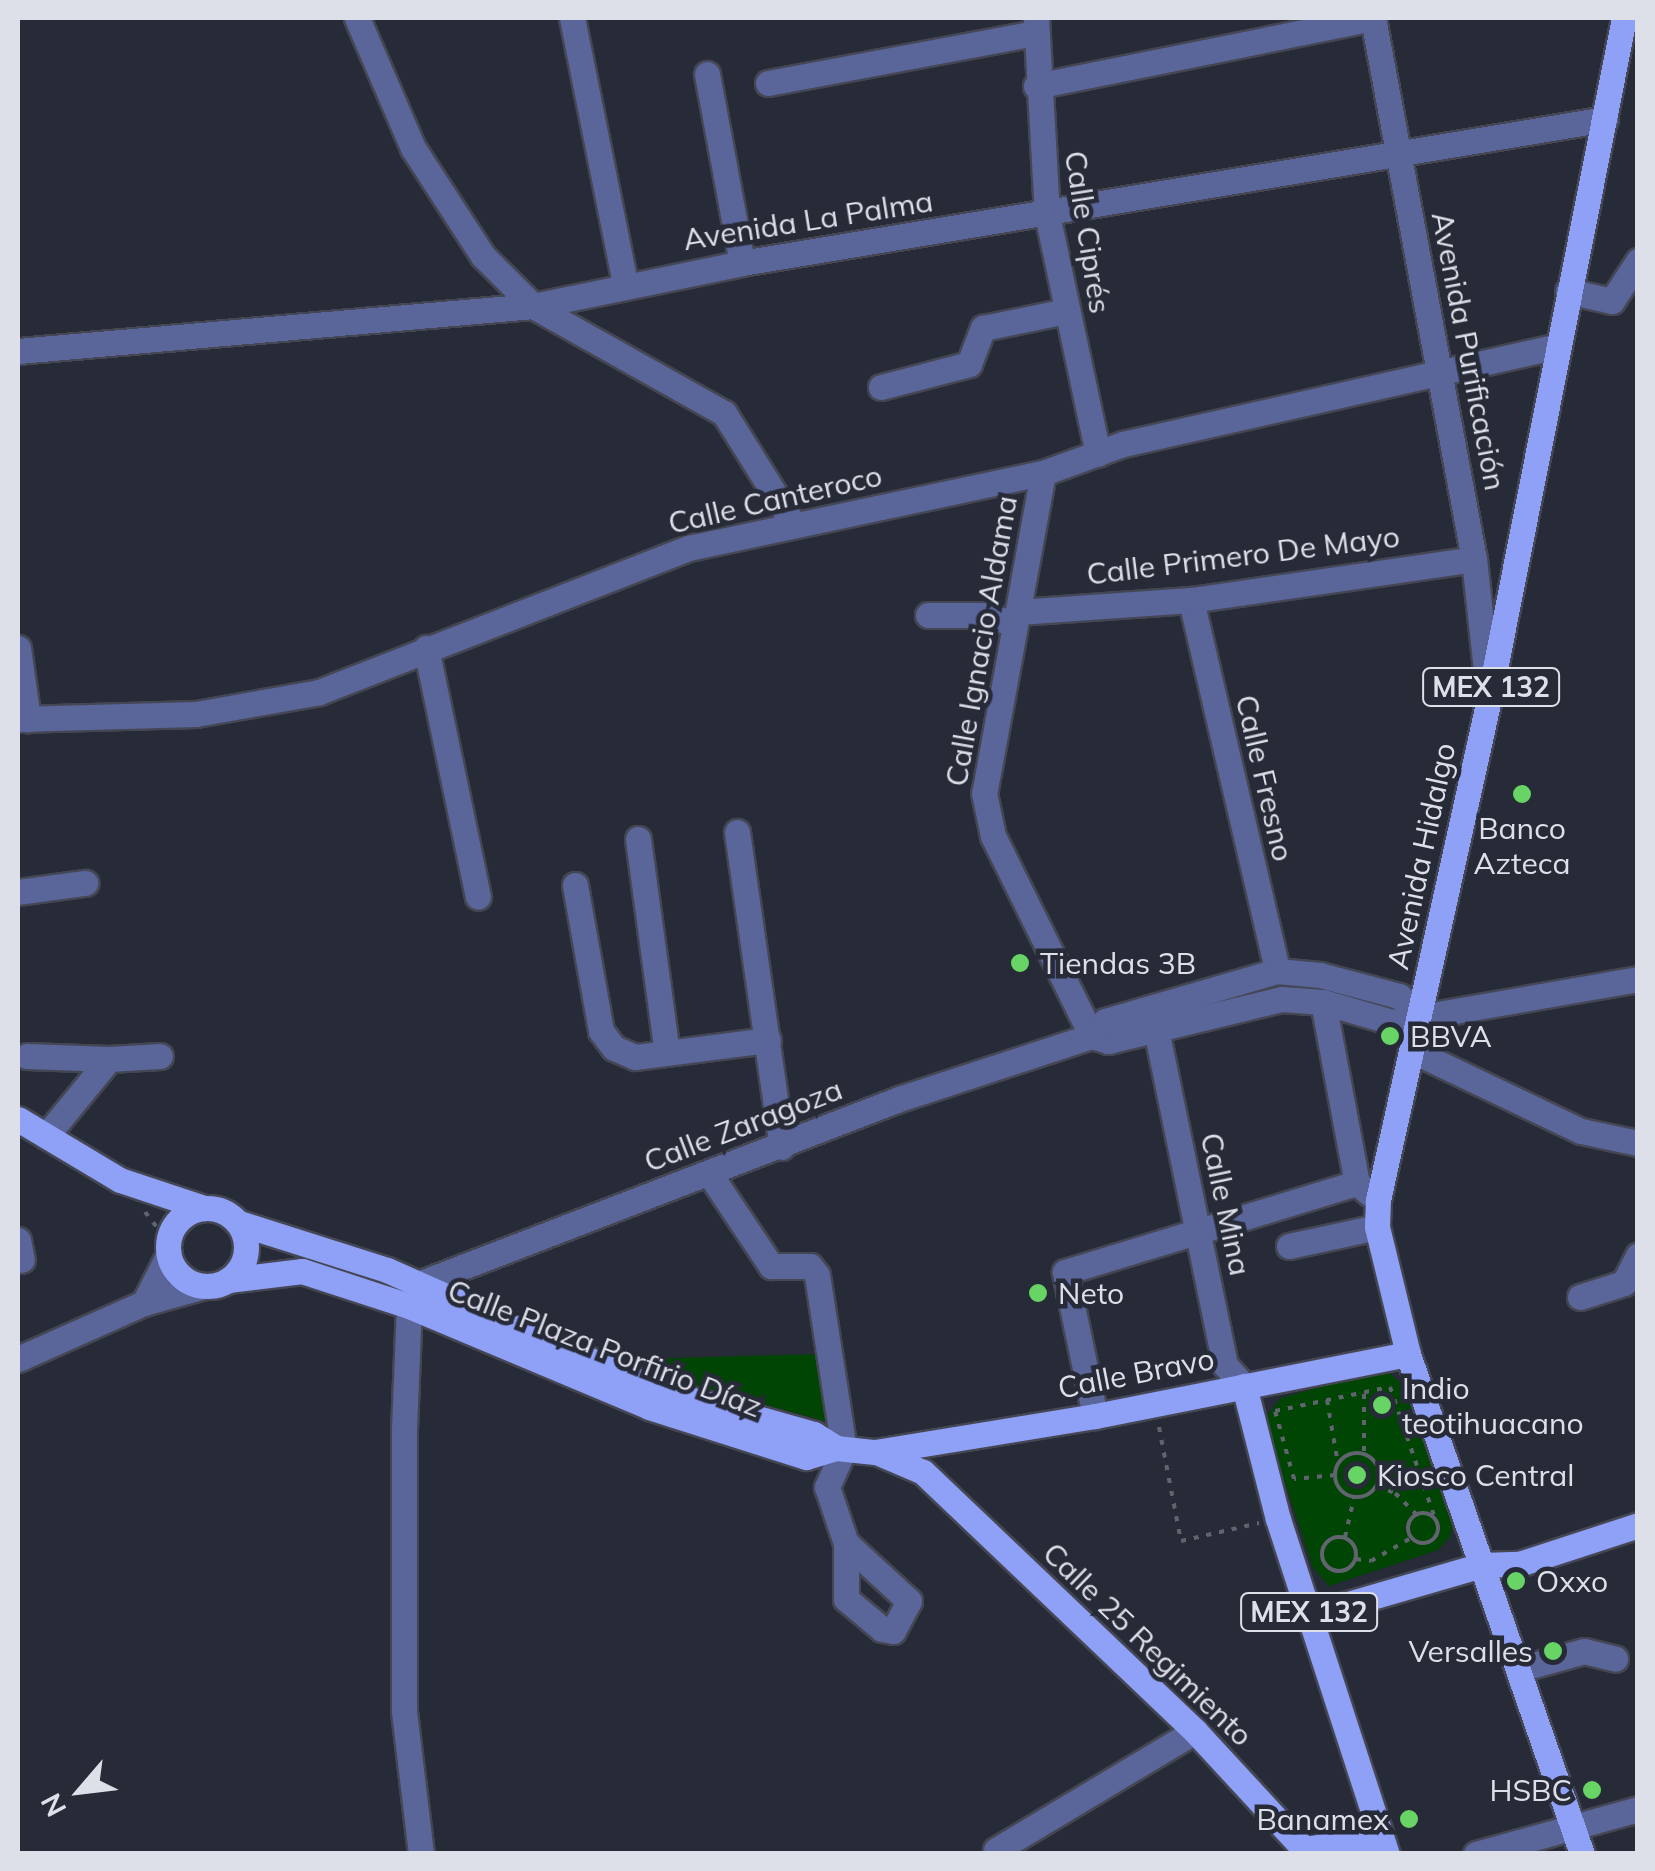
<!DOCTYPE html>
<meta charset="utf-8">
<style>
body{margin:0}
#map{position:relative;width:1655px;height:1871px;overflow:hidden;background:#272a37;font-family:Mulish,sans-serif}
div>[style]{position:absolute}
.green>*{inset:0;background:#004503}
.path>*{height:4px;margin-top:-2px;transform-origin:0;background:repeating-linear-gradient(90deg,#61646f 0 5px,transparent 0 13px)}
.path>.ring{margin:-2px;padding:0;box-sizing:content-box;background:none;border:4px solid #61646f;border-radius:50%}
.roads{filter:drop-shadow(2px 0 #444753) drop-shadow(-2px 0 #444753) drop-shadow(0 2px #444753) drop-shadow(0 -2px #444753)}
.minor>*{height:25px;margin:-12.5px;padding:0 12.5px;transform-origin:12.5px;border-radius:12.5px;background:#5a659a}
.major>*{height:25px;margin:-12.5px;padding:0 12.5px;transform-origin:12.5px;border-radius:12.5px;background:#8fa0f7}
.major>.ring{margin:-12.5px;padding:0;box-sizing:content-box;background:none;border:25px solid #8fa0f7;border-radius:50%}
.dots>*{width:28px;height:28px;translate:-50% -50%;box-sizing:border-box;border:5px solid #272a37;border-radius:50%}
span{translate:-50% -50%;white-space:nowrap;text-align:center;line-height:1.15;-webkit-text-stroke:9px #272a37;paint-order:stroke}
.shield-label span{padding:2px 8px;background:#272a37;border:2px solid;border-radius:8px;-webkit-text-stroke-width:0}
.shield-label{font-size:28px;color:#dde0e9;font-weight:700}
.street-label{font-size:30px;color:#dde0e9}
.poi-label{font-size:30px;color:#dde0e9}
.left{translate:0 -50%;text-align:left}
.right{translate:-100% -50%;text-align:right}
.frame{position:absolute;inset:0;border:20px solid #dde0e9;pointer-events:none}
.north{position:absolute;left:30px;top:1741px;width:100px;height:100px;-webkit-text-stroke:8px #272a37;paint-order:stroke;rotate:242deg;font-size:28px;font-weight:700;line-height:40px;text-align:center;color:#dde0e9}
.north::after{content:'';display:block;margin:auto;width:35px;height:45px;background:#dde0e9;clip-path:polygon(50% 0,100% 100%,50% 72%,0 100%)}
</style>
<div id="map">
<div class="green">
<div style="clip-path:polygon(820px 1354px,832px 1423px,660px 1376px,636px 1359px)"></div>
<div style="clip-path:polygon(1377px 1371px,1388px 1372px,1404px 1386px,1453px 1524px,1450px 1537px,1438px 1550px,1329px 1586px,1313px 1568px,1264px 1419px,1281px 1398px)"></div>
</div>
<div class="path">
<div style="left:145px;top:1212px;width:31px;rotate:52deg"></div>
<div style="left:1364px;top:1394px;width:60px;rotate:90deg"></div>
<div style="left:1327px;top:1400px;width:65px;rotate:80.2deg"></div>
<div style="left:1159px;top:1427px;width:116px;rotate:79.1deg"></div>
<div style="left:1181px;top:1541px;width:80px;rotate:-13deg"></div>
<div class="ring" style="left:1335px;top:1453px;width:40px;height:40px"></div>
<div style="left:1335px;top:1475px;width:41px;rotate:174.4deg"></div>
<div style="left:1294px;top:1479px;width:71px;rotate:-105.6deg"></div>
<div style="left:1275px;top:1411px;width:117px;rotate:-11.8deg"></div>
<div style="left:1390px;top:1387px;width:142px;rotate:71.1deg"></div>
<div style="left:1376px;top:1486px;width:20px;rotate:20deg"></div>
<div style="left:1395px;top:1493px;width:30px;rotate:45deg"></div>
<div class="ring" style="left:1408px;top:1513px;width:26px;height:26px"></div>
<div class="ring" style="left:1322px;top:1537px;width:30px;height:30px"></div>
<div style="left:1345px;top:1537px;width:40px;rotate:-77deg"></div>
<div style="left:1356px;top:1559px;width:15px;rotate:8deg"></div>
<div style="left:1371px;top:1561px;width:46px;rotate:-29.9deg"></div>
</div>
<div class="roads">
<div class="minor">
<div style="left:357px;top:18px;width:142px;rotate:66.7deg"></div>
<div style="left:413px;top:148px;width:129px;rotate:57.1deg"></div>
<div style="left:483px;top:256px;width:71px;rotate:45deg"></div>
<div style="left:533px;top:306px;width:219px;rotate:29.3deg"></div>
<div style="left:724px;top:413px;width:132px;rotate:58deg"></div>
<div style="left:572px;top:18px;width:271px;rotate:78.7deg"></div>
<div style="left:1036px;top:18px;width:196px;rotate:86.8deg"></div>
<div style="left:1047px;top:214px;width:245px;rotate:78deg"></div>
<div style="left:1373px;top:18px;width:550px;rotate:79.43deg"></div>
<div style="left:1474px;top:559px;width:129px;rotate:83.8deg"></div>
<div style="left:707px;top:74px;width:192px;rotate:79.5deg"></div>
<div style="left:768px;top:83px;width:273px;rotate:-10.6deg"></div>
<div style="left:1036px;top:86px;width:344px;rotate:-11.4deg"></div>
<div style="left:1568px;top:291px;width:45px;rotate:12.8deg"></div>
<div style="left:1612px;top:301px;width:48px;rotate:-57deg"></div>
<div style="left:18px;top:351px;width:517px;rotate:-4.99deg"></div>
<div style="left:533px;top:306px;width:213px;rotate:-11.6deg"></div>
<div style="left:742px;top:263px;width:875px;rotate:-9.47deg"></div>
<div style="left:881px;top:387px;width:91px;rotate:-14.6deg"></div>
<div style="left:969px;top:364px;width:39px;rotate:-69deg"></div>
<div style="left:983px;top:328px;width:85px;rotate:-11.6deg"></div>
<div style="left:1043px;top:473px;width:325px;rotate:100.4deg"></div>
<div style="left:984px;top:793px;width:44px;rotate:78.2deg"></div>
<div style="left:993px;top:836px;width:223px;rotate:63.7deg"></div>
<div style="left:1191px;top:600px;width:381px;rotate:76.9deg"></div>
<div style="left:1018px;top:612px;width:173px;rotate:-4deg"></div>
<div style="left:1191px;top:600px;width:286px;rotate:-8.2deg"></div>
<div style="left:928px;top:615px;width:54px"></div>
<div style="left:982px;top:615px;width:34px;rotate:14deg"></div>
<div style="left:18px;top:648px;width:72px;rotate:82deg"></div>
<div style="left:426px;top:648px;width:254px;rotate:78.2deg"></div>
<div style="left:18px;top:719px;width:178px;rotate:-1.6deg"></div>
<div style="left:196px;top:714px;width:125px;rotate:-10.1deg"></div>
<div style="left:319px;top:692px;width:397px;rotate:-21.3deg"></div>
<div style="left:689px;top:548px;width:362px;rotate:-12deg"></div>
<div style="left:1043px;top:473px;width:85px;rotate:-19.9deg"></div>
<div style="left:1123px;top:444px;width:443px;rotate:-12.7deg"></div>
<div style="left:737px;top:832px;width:318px;rotate:81.9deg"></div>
<div style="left:638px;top:839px;width:216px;rotate:82.3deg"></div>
<div style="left:575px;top:885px;width:148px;rotate:79.9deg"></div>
<div style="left:601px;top:1031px;width:21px;rotate:53deg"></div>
<div style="left:614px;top:1048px;width:23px;rotate:23deg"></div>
<div style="left:635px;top:1057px;width:134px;rotate:-7.3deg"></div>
<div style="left:18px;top:892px;width:68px;rotate:-7.7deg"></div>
<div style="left:1323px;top:1002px;width:184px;rotate:79.4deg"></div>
<div style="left:1357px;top:1183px;width:17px;rotate:40deg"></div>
<div style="left:1156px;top:1029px;width:343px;rotate:78.4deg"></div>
<div style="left:1225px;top:1365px;width:28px;rotate:48deg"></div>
<div style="left:1092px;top:1036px;width:17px;rotate:17deg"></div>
<div style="left:1108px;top:1041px;width:179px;rotate:-13.6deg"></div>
<div style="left:1282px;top:999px;width:41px;rotate:4.2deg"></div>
<div style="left:1323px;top:1002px;width:72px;rotate:16.2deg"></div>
<div style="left:1392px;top:1022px;width:250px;rotate:-9.9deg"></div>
<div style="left:1411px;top:1050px;width:188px;rotate:25.5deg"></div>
<div style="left:1581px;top:1131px;width:58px;rotate:11.9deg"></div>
<div style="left:27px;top:1056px;width:82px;rotate:2.1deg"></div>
<div style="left:46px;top:1136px;width:99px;rotate:-50.7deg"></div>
<div style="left:109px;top:1059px;width:51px;rotate:-3.4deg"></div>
<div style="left:709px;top:1173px;width:112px;rotate:56.3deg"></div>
<div style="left:771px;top:1266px;width:39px"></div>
<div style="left:810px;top:1266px;width:11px;rotate:52deg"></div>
<div style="left:817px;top:1275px;width:176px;rotate:81.2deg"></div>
<div style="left:844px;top:1449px;width:42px;rotate:114.1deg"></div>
<div style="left:827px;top:1487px;width:59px;rotate:71.3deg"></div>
<div style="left:846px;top:1543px;width:56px;rotate:90deg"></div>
<div style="left:846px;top:1599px;width:47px;rotate:39.8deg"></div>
<div style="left:882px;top:1629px;width:11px;rotate:10deg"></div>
<div style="left:893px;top:1631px;width:34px;rotate:-62deg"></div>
<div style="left:909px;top:1601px;width:86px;rotate:-137.4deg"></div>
<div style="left:18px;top:1240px;width:20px;rotate:79deg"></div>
<div style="left:1289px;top:1246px;width:90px;rotate:-12.2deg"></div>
<div style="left:1580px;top:1297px;width:46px;rotate:-17.7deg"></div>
<div style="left:1624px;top:1283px;width:31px;rotate:-63deg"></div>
<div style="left:144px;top:1303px;width:55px;rotate:-63deg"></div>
<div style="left:18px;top:1359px;width:138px;rotate:-24deg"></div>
<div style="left:144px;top:1303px;width:62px;rotate:-15.8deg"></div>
<div style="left:1095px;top:1416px;width:147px;rotate:-101.8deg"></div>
<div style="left:1065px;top:1272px;width:305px;rotate:-17deg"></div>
<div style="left:1520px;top:1669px;width:66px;rotate:-15.7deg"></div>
<div style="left:1584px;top:1651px;width:32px;rotate:14deg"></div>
<div style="left:996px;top:1850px;width:232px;rotate:-30.9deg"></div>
<div style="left:421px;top:1854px;width:144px;rotate:-96.8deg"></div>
<div style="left:404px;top:1711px;width:282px;rotate:-90deg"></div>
<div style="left:404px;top:1429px;width:123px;rotate:-87.7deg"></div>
<div style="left:409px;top:1306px;width:26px;rotate:-62deg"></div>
<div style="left:421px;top:1283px;width:512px;rotate:-21.05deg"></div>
<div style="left:899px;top:1099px;width:203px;rotate:-18.1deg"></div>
<div style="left:1092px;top:1036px;width:20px;rotate:-49deg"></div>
<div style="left:1105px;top:1021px;width:179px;rotate:-16.2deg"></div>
<div style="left:1277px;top:971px;width:43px;rotate:5.3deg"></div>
<div style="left:1320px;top:975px;width:82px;rotate:14.9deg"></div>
<div style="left:1399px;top:996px;width:28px;rotate:44deg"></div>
<div style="left:1476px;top:1854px;width:168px;rotate:-15.5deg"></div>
</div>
<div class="major">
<div style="left:18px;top:1119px;width:119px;rotate:30.9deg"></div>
<div style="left:120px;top:1180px;width:89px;rotate:18.4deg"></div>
<div class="ring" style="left:168px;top:1208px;width:53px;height:53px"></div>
<div style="left:239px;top:1223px;width:155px;rotate:17.6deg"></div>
<div style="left:387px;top:1270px;width:296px;rotate:23.9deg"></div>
<div style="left:658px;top:1390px;width:162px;rotate:15.8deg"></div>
<div style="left:814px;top:1434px;width:26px;rotate:32deg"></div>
<div style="left:228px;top:1280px;width:75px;rotate:-6.9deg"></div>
<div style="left:302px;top:1271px;width:113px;rotate:18.1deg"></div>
<div style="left:409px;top:1306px;width:260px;rotate:22.8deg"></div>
<div style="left:649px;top:1407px;width:165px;rotate:17.7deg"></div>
<div style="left:806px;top:1457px;width:31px;rotate:-17deg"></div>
<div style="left:836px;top:1448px;width:39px;rotate:6deg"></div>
<div style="left:875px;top:1452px;width:223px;rotate:-9.3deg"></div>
<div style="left:1095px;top:1416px;width:319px;rotate:-11.2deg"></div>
<div style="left:1244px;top:1386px;width:137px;rotate:75.7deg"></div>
<div style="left:1278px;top:1519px;width:352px;rotate:72deg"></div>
<div style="left:881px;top:1454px;width:46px;rotate:23.2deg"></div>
<div style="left:923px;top:1472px;width:376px;rotate:43.6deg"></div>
<div style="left:1195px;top:1731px;width:161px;rotate:47.3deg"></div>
<div style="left:1304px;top:1849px;width:78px;rotate:-8.9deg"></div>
<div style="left:1310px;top:1615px;width:179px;rotate:-16.2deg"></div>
<div style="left:1482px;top:1565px;width:37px;rotate:-2deg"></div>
<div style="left:1519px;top:1564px;width:125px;rotate:-18.1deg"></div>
<div style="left:1582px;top:1854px;width:529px;rotate:-109.19deg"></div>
<div style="left:1408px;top:1354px;width:131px;rotate:-103.7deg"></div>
<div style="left:1377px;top:1227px;width:27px;rotate:-88deg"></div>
<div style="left:1378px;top:1200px;width:513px;rotate:-77.51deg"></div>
<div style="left:1489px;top:699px;width:694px;rotate:-78.79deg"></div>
</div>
</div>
<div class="dots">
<div style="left:1522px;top:794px;background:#67d465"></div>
<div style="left:1020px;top:963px;background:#67d465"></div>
<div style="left:1390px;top:1036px;background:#67d465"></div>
<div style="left:1038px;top:1293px;background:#67d465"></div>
<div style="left:1382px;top:1405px;background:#67d465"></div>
<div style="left:1357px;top:1475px;background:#67d465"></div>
<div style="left:1516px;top:1581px;background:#67d465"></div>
<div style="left:1553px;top:1651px;background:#67d465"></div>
<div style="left:1592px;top:1790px;background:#67d465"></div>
<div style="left:1409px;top:1819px;background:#67d465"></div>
</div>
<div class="shield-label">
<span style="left:1491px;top:687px">MEX 132</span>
<span style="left:1309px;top:1612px">MEX 132</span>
</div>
<div class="street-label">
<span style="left:808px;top:220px;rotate:-9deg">Avenida La Palma</span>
<span style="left:1088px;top:232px;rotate:81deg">Calle Ciprés</span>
<span style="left:1469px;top:351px;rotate:79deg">Avenida Purificación</span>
<span style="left:775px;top:499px;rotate:-13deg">Calle Canteroco</span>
<span style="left:1243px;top:555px;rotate:-7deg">Calle Primero De Mayo</span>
<span style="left:981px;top:641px;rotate:-80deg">Calle Ignacio Aldama</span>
<span style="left:1265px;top:778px;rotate:77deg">Calle Fresno</span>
<span style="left:1421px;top:856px;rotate:-78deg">Avenida Hidalgo</span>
<span style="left:743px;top:1125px;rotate:-21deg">Calle Zaragoza</span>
<span style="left:1226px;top:1204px;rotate:78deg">Calle Mina</span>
<span style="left:605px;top:1348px;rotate:21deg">Calle Plaza Porfirio Díaz</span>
<span style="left:1136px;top:1373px;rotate:-11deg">Calle Bravo</span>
<span style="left:1148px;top:1644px;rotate:44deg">Calle 25 Regimiento</span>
</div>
<div class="poi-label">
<span style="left:1522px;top:845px">Banco<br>Azteca</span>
<span class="left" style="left:1040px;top:963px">Tiendas 3B</span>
<span class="left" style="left:1410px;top:1036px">BBVA</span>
<span class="left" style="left:1058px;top:1293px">Neto</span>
<span class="left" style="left:1402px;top:1405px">Indio<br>teotihuacano</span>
<span class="left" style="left:1377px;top:1475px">Kiosco Central</span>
<span class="left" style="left:1536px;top:1581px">Oxxo</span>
<span class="right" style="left:1533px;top:1651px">Versalles</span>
<span class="right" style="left:1572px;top:1790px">HSBC</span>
<span class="right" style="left:1389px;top:1819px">Banamex</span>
</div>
<div class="frame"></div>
<div class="north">N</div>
</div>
